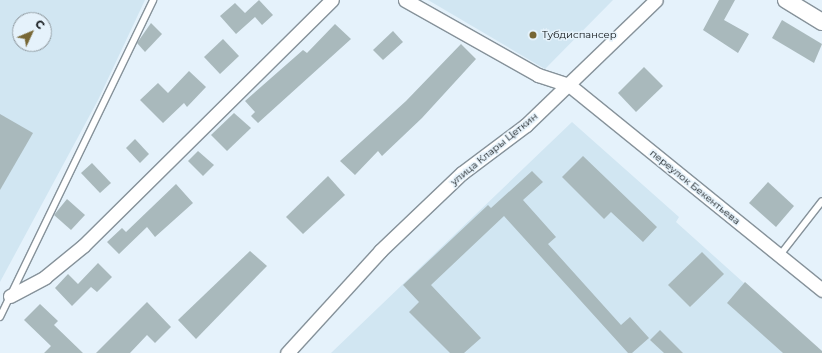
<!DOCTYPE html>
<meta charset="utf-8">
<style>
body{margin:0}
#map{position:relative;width:822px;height:353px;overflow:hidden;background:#e5f2fb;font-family:Montserrat,sans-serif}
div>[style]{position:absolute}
.built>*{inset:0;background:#d1e6f2}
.building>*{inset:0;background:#a9b9bc}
.roads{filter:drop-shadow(1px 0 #86929a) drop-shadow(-1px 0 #86929a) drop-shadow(0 1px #86929a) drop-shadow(0 -1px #86929a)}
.service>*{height:6px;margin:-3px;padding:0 3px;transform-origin:3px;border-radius:3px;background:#fff}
.minor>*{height:13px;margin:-6.5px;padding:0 6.5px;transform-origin:6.5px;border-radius:6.5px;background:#fff}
.tertiary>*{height:16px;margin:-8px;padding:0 8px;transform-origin:8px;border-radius:8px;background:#fff}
.dots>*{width:11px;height:11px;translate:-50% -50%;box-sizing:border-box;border:2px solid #e5f2fb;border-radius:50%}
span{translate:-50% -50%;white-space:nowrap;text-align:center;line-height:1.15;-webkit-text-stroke:3px #e5f2fb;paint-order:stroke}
.poi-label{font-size:10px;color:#0b1012}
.left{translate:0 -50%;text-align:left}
.street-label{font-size:10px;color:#0b1012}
.north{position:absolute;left:12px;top:12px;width:40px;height:40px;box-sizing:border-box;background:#e5f2fb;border:1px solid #8e989e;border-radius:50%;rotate:46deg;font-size:11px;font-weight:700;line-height:16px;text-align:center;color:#0b1012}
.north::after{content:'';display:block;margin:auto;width:14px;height:18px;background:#776735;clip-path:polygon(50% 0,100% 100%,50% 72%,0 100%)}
</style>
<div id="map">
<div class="built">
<div style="clip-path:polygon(evenodd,0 0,145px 0,98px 100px,0 282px,0 0,20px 20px,44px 20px,44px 44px,20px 44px,20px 20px)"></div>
<div style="clip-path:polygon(428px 0,613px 0,545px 69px)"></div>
<div style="clip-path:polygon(572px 122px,679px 217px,676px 222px,822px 353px,331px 353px)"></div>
</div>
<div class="building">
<div style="clip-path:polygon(259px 0,273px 15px,262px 25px,255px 17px,236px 34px,220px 16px,235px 3px,245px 13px)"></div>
<div style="clip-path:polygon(719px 0,735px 0,724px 20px,749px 34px,738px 53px,703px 30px)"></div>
<div style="clip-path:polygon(782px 20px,822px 44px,814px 63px,772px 38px)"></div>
<div style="clip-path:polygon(151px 23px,162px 34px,145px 52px,137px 43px)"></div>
<div style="clip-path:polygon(335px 24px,351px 39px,258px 123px,251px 116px,255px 112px,245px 101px,303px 50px,307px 53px)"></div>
<div style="clip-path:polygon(393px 31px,403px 42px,383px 60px,373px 50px)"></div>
<div style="clip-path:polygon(223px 39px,239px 56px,220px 74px,204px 57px)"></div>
<div style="clip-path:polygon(461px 44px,476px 59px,422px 118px,382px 156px,378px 151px,355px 175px,340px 161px,406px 101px)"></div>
<div style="clip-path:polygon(644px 67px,663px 86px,636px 112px,618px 93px)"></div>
<div style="clip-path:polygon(189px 71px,206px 87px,187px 107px,184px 103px,163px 123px,140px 100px,158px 83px,168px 93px)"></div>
<div style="clip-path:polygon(234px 113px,251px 128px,227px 151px,211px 135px)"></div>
<div style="clip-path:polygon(0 114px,33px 133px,0 190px)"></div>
<div style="clip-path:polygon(135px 139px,149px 154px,140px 163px,126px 148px)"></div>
<div style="clip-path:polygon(198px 151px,214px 165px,203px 176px,188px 161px)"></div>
<div style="clip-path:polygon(583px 156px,657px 227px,643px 242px,611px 212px,604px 219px,562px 177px)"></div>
<div style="clip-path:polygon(92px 163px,111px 183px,100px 193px,81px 173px)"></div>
<div style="clip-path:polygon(532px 171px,543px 182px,523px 200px,556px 237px,548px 244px,621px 325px,630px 317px,649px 338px,632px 353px,628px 353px,504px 216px,431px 285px,481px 338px,464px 353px,450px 353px,409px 312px,419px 302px,403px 285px,488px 205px,491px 208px)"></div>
<div style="clip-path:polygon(328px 176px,345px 195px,303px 234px,286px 217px)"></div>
<div style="clip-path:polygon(768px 182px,794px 206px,776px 227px,749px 203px)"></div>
<div style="clip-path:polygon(176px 184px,193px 203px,155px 237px,147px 227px,119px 254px,107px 242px,122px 228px,126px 232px)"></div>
<div style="clip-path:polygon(67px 199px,85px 215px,71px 230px,54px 215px)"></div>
<div style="clip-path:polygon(250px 251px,267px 266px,196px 339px,178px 320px)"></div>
<div style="clip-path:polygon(702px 252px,724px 274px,690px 307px,668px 285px)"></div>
<div style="clip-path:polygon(98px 263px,112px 277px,97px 292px,91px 287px,72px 306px,55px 288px,68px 274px,78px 284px)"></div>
<div style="clip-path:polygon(745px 282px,822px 351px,822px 353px,783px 353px,727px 303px)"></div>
<div style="clip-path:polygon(147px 302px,171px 327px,155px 343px,147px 335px,130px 353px,96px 353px)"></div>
<div style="clip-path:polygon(40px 304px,58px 321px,54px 325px,83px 353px,44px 353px,51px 346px,24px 320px)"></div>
<div style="clip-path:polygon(660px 330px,683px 353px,664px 353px,650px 340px)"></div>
</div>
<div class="roads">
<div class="service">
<div style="left:780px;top:255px;width:68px;rotate:-52.1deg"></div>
<div style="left:0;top:317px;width:352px;rotate:-64.2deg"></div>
</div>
<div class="minor">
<div style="left:405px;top:0;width:153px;rotate:29.4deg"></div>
<div style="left:538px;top:75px;width:33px;rotate:18deg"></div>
<div style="left:569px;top:85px;width:326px;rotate:39deg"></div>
<div style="left:10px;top:296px;width:40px;rotate:-28deg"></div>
<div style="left:45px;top:277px;width:49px;rotate:-39.2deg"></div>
<div style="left:83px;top:246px;width:350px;rotate:-44.7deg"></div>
<div style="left:287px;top:353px;width:138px;rotate:-47.6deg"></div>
<div style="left:380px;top:251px;width:113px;rotate:-43.6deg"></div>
<div style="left:462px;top:173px;width:80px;rotate:-36.9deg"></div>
<div style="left:526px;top:125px;width:180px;rotate:-43.9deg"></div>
</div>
<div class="tertiary">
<div style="left:786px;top:0;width:42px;rotate:31.4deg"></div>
</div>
</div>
<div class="dots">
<div style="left:533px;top:35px;background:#776735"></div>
</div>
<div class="poi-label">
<span class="left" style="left:542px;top:35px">Тубдиспансер</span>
</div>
<div class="street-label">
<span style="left:494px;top:149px;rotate:-39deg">улица Клары Цеткин</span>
<span style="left:695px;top:187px;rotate:39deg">переулок Бекентьева</span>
</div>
<div class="north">С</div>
</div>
